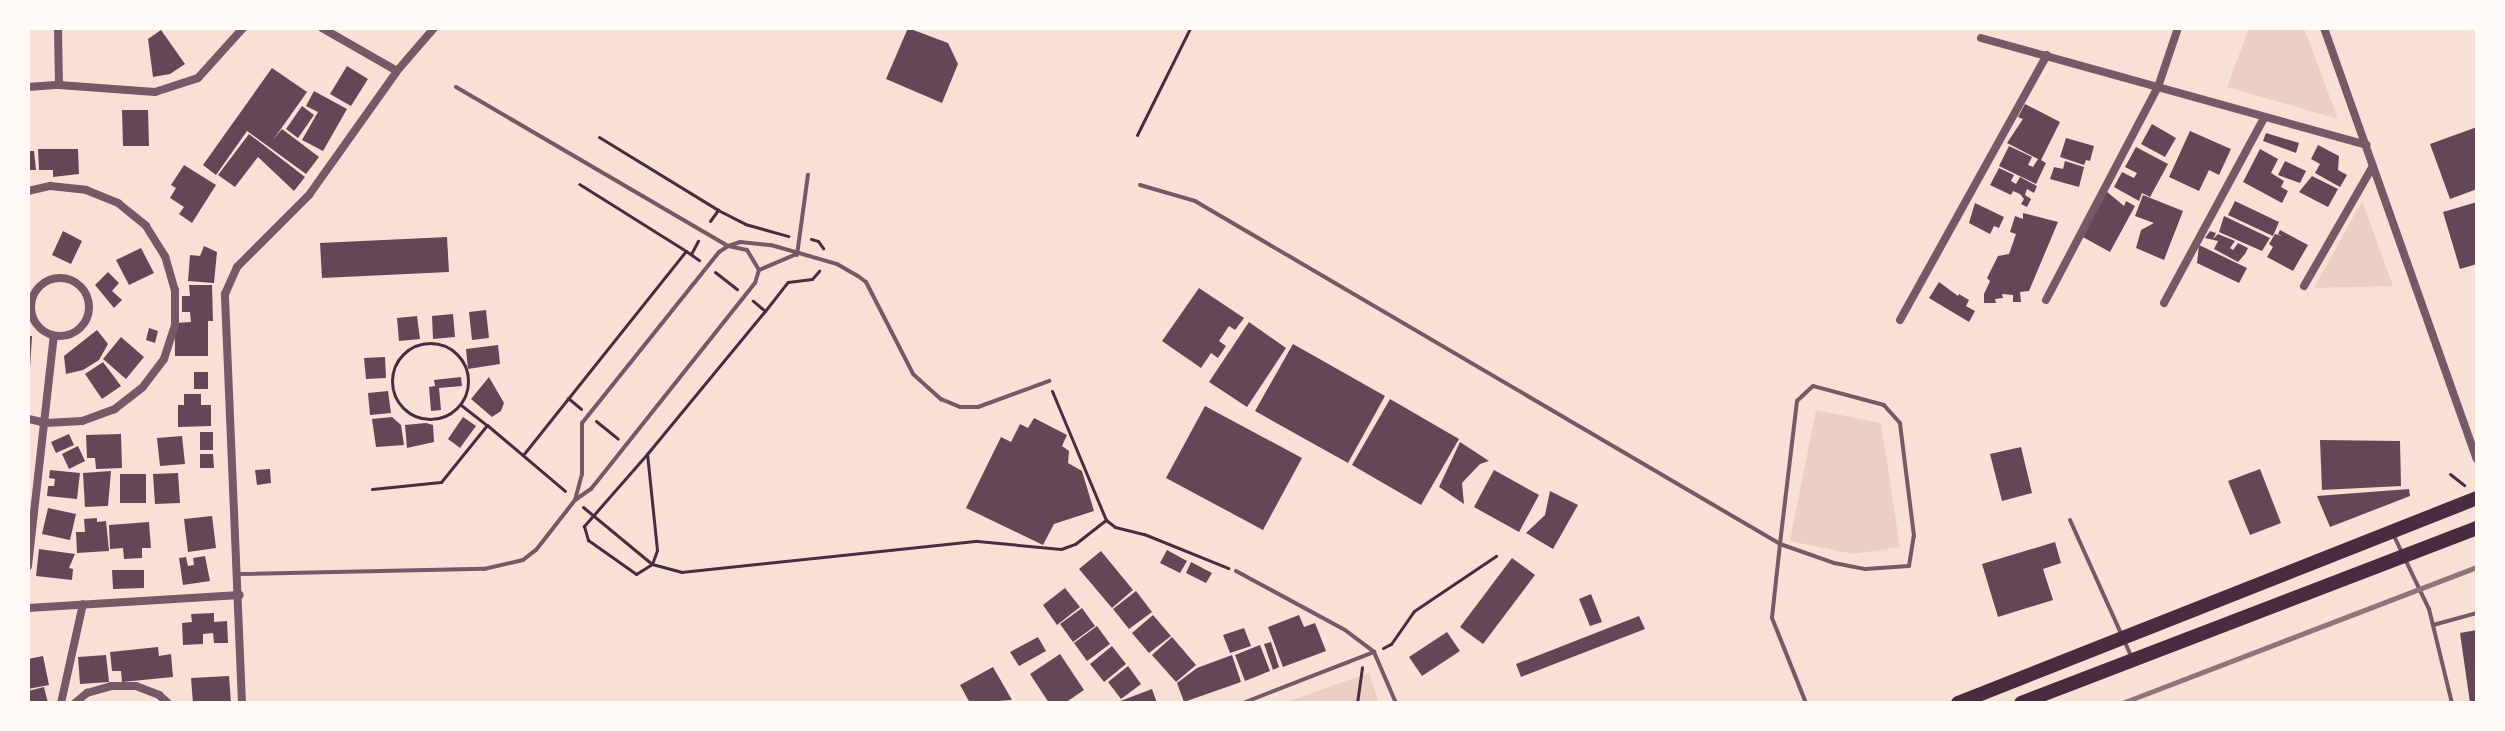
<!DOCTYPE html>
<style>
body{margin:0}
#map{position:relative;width:2505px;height:731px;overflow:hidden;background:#f7e1d7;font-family:"Sofia Sans Condensed",sans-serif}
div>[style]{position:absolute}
.green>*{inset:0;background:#ebcfc5}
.building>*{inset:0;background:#644757}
.path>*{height:3px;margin:-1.5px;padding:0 1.5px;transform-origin:1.5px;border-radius:1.5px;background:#4a2c40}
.path>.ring{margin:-1.5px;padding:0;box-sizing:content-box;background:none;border:3px solid #4a2c40;border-radius:50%}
.service>*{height:4px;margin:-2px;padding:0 2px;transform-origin:2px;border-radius:2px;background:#755966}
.minor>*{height:8px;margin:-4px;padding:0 4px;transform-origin:4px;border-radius:4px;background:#755966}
.minor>.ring{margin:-4px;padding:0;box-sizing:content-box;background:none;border:8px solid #755966;border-radius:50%}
.primary>*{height:14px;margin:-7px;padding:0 7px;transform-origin:7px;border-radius:7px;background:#4a2c40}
.rail>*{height:5px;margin:-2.5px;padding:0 2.5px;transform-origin:2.5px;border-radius:2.5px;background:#8f747c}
span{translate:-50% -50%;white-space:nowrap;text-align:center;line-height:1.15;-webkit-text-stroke:6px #fffaf5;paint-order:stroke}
.frame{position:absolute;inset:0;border:30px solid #fffaf5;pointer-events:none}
</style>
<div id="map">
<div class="green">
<div style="clip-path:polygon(2249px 28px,2304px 28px,2338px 119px,2227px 87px)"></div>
<div style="clip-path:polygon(2362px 201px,2393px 286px,2314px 288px)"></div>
<div style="clip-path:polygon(1816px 410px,1881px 423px,1900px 547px,1853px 554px,1790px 541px)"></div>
<div style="clip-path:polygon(1369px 673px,1379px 703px,1283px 703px)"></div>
</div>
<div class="building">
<div style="clip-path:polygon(908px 28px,948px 43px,958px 64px,942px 103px,886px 79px)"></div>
<div style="clip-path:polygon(161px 30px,185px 64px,170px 74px,153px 77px,148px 39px)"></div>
<div style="clip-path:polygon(347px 66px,368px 79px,351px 106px,330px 94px)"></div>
<div style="clip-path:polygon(272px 68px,307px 92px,273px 140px,282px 129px,319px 157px,306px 174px,247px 131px,216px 175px,203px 165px)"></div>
<div style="clip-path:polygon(314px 91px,347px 109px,323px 151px,302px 140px,318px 112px,306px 106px)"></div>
<div style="clip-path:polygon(2025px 104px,2060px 122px,2041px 160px,2046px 163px,2036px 184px,1999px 166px,2009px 146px,2032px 157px,2028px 165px,2033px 167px,2038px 159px,2007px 143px,2023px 119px,2018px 117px)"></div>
<div style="clip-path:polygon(302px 106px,314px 115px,298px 138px,286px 129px)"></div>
<div style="clip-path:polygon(122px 110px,148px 110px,149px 146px,123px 146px)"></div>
<div style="clip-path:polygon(2152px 124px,2176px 138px,2165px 157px,2141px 144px)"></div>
<div style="clip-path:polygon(2477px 127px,2477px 189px,2450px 199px,2430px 144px)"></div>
<div style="clip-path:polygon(2190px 131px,2231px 149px,2219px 175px,2209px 170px,2199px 191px,2169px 177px)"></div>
<div style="clip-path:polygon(2266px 133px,2299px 143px,2296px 153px,2263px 141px)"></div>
<div style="clip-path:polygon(249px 134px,305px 177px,294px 191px,258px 157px,235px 187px,218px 175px)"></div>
<div style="clip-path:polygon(2066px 138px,2094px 146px,2090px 161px,2086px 160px,2084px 165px,2060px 157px)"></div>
<div style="clip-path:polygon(2318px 145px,2339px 156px,2338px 170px,2347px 175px,2340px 187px,2315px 173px,2320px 164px,2311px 159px)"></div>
<div style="clip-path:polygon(2136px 147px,2168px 164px,2150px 197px,2142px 193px,2139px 201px,2114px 187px,2122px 172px,2134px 178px,2137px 173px,2125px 167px)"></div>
<div style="clip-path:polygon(38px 149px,78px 149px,79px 174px,53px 177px,53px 170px,39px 170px)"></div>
<div style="clip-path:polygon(2260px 149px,2278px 159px,2271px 173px,2284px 181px,2281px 187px,2288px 191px,2282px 203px,2243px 182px)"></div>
<div style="clip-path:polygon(28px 151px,34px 151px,36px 170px,28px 170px)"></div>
<div style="clip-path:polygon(2065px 161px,2084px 167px,2079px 187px,2050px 179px,2054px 167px,2063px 169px)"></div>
<div style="clip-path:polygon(2285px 161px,2306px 171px,2300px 183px,2278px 175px)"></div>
<div style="clip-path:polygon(184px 165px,216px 185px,192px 223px,179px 214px,184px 207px,170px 198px,176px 188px,171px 185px)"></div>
<div style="clip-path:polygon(1999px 168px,2014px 175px,2011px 181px,2016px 184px,2020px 177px,2037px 186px,2034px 193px,2027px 189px,2025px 195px,2031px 199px,2027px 207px,2021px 204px,2024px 199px,2020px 194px,2013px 191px,2011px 195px,1990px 185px)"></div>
<div style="clip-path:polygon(2312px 176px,2338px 189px,2328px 207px,2299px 192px)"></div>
<div style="clip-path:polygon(2106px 191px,2124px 206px,2126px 201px,2135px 206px,2110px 252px,2081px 236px)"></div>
<div style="clip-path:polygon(2143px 195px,2183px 211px,2164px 260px,2136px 248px,2141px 230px,2154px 223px,2135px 216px)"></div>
<div style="clip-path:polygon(2235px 201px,2279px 222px,2273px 236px,2228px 215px)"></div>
<div style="clip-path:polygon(2477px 202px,2477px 264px,2460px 269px,2443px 212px)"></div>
<div style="clip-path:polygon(1975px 203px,2004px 217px,1999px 228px,1994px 226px,1990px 234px,1969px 223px)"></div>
<div style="clip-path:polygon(2023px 213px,2058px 222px,2029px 291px,2020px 292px,2021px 302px,2013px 302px,2013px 295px,2002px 294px,2003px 298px,1995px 299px,1996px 303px,1984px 303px,1984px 294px,1990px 281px,1987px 278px,1998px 256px,2009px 254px,2016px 234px,2010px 232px,2015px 216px,2023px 219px)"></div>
<div style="clip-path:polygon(2224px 216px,2270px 238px,2262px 251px,2219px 232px)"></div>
<div style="clip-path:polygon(2280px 230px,2308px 245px,2293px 271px,2267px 257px,2273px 247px,2269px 244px,2275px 234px,2282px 236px,2278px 234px)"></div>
<div style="clip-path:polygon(63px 231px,82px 241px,71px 264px,52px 255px)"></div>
<div style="clip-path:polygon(2210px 231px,2216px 233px,2213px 239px,2218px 234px,2235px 241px,2230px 248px,2233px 250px,2238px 243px,2248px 248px,2245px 254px,2238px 262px,2214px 249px,2218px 241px,2205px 238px)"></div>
<div style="clip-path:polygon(447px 237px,449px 272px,322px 278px,320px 243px)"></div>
<div style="clip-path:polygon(2199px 245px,2247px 268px,2239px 283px,2197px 263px)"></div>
<div style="clip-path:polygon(204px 246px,217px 252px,214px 283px,188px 281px,190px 255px,200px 256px)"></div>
<div style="clip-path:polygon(141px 248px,154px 273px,129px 285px,116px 260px)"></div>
<div style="clip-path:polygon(108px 272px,119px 283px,112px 291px,122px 300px,114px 308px,95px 285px)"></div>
<div style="clip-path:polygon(1939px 282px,1958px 296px,1959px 294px,1969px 300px,1966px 306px,1975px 311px,1969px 322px,1929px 298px)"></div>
<div style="clip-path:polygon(189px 285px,212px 285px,213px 321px,208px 321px,208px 356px,175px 356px,175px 323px,191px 322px,190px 312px,182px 312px,182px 296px,190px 296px)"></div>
<div style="clip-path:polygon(1199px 288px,1244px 318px,1235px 330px,1229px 326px,1219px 341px,1226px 346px,1218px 358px,1211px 353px,1201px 368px,1162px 341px)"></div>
<div style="clip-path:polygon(486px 310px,489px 338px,472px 340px,469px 312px)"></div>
<div style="clip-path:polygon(453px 314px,455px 337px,433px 339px,432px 316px)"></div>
<div style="clip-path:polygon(417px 316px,420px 339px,399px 341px,397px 318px)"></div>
<div style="clip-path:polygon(1249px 322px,1286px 348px,1247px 407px,1209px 382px)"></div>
<div style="clip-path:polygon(149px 328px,158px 331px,155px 343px,146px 340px)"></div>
<div style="clip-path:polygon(97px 330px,108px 344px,99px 360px,83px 370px,66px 374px,64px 356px)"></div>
<div style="clip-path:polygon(28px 336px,32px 336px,30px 368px,28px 368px)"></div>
<div style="clip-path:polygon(121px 337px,144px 357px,126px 379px,103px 359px)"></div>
<div style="clip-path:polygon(1293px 344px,1385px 396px,1348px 463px,1255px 411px)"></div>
<div style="clip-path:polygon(498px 345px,500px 364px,468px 369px,466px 349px)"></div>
<div style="clip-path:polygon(385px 357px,386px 378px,366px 379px,364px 358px)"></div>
<div style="clip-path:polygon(103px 362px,121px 386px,102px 399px,85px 374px)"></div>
<div style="clip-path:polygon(194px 372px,208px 372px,208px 389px,194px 389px)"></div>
<div style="clip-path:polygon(461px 377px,462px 386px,439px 388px,441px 410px,431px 411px,429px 387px,435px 386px,434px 380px)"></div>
<div style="clip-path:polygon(489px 377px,504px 403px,501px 411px,492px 417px,471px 399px)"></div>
<div style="clip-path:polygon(388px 391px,391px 413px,370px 415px,368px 393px)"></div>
<div style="clip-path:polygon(184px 394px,201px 394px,201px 405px,211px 405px,211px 426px,178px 427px,178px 405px,184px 405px)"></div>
<div style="clip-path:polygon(1390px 399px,1459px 439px,1421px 505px,1352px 465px)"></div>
<div style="clip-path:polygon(1205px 406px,1302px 458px,1263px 530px,1166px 478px)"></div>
<div style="clip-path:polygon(392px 417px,401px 425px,404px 445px,376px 447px,372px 419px)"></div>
<div style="clip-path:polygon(463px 417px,476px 426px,460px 448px,448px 439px)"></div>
<div style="clip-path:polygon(1034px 418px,1067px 435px,1062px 446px,1069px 451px,1068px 463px,1082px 471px,1094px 511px,1054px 524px,1043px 545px,966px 508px,1001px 437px,1011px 442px,1020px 424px,1028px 428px)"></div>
<div style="clip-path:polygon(426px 423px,433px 425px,434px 442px,407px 448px,405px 425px)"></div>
<div style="clip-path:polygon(200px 432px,213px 432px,213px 450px,200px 450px)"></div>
<div style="clip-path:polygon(69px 434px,74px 445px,56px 453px,51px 442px)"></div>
<div style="clip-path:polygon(121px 434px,122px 468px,96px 469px,95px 458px,87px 458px,86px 435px)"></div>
<div style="clip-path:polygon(182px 436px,185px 464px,160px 466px,157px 438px)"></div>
<div style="clip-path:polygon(2320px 440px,2400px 441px,2401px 486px,2322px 490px)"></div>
<div style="clip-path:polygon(1460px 442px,1489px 461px,1480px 464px,1462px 483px,1464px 504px,1439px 487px)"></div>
<div style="clip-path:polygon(78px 446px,85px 461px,69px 469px,62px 454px)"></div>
<div style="clip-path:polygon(2021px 447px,2032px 493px,2002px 501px,1990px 454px)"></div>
<div style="clip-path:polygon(200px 454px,213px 454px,214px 468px,200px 468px)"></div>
<div style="clip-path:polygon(270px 469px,271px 483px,257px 485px,255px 470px)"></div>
<div style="clip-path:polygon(2260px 469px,2281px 523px,2250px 535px,2228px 481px)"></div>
<div style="clip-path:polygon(50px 470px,80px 473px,77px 499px,47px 496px,48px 486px,54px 486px,55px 479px,49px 478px)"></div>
<div style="clip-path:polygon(1494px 470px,1539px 495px,1519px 532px,1474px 507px)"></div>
<div style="clip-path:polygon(111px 471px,108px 506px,85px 507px,83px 473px)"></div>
<div style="clip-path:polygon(178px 473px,180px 503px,155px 504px,153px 474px)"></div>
<div style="clip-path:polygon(120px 474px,146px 474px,146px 503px,120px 503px)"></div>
<div style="clip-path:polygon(2409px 489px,2410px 496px,2330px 527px,2317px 496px)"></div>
<div style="clip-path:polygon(1550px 491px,1578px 505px,1553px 549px,1526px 533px,1545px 515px)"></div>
<div style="clip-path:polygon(48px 508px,76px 514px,70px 540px,42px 534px)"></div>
<div style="clip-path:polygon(212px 516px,216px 548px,188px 552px,184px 519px)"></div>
<div style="clip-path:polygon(97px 518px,97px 522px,106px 521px,109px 551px,77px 553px,76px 532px,85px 532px,84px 519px)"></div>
<div style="clip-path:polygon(149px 522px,151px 548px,142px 548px,142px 558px,124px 559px,123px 548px,110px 549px,109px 525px)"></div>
<div style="clip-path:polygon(2055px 542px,2061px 563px,2043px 569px,2053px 600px,1998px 617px,1982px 564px)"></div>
<div style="clip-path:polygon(39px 549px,75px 554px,69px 568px,73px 569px,72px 580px,36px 576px)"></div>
<div style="clip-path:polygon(1167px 550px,1187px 561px,1180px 573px,1160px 563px)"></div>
<div style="clip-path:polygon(1101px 551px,1133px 590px,1112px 608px,1079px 569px)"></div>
<div style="clip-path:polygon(205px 556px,210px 581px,183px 585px,179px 558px,186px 557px,188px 566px,194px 565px,193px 558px)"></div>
<div style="clip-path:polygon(1512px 558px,1535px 575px,1483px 644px,1460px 627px)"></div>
<div style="clip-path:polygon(1191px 562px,1212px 573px,1206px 583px,1186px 573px)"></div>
<div style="clip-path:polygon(112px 570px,144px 570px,144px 588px,113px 589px)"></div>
<div style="clip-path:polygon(1065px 588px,1080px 607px,1057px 625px,1043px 605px)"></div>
<div style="clip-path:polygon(1136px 591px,1152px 612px,1129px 629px,1113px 609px)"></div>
<div style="clip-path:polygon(1591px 594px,1602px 622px,1590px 626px,1579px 599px)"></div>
<div style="clip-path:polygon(1082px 608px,1095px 626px,1073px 642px,1060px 624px)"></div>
<div style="clip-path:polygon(214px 613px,214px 622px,227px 621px,228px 643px,214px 643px,213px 633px,203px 634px,203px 644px,183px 645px,182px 623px,192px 622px,191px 614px)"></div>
<div style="clip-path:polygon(1153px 615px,1171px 636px,1149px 653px,1132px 633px)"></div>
<div style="clip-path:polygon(1299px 615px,1304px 627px,1315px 623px,1326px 651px,1283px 667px,1268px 627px)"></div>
<div style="clip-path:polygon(1639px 616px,1645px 629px,1521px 677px,1516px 664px)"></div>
<div style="clip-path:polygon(1097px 626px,1110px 644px,1087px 661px,1074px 643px)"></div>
<div style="clip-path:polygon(1244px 628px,1251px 646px,1230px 653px,1223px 635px)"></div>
<div style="clip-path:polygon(2477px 630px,2477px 703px,2470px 703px,2460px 633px)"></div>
<div style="clip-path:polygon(1447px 632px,1460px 651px,1422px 676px,1409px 657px)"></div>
<div style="clip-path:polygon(1038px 637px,1046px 651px,1019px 666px,1010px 652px)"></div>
<div style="clip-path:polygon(1172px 637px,1196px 665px,1176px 682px,1152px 655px)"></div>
<div style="clip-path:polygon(1271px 642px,1279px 667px,1273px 670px,1264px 644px)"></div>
<div style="clip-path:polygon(1260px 645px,1270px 671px,1245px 681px,1235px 655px)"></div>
<div style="clip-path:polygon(1112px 646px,1126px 664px,1104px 682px,1090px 664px)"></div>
<div style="clip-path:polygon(158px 647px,159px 656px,171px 654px,173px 677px,122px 682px,121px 671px,112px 671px,110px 652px)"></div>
<div style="clip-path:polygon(1060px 654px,1084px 690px,1065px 703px,1049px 703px,1030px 674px)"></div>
<div style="clip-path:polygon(106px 655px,109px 682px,80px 684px,78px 657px)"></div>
<div style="clip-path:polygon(1232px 655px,1241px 682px,1184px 702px,1177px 683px,1197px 668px)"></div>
<div style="clip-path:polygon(43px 656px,49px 685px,28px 689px,28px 659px)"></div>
<div style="clip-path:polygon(1128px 666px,1141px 684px,1121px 699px,1108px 682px)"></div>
<div style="clip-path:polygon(993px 667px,1012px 700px,970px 703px,960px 685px)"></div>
<div style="clip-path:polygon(229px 676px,231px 703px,193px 703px,191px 678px)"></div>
<div style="clip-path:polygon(44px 687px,48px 703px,30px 703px,28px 691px)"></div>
<div style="clip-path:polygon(1152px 689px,1157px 703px,1115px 703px)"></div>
</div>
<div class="path">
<div style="left:1137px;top:135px;width:119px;rotate:-63.6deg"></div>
<div style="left:599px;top:137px;width:140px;rotate:31.5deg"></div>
<div style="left:710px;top:221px;width:14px;rotate:-54deg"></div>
<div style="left:718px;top:210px;width:30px;rotate:27deg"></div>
<div style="left:745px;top:224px;width:45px;rotate:15.6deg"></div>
<div style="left:811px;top:239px;width:7px;rotate:16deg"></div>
<div style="left:818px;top:241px;width:9px;rotate:54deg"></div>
<div style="left:686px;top:251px;width:16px;rotate:35deg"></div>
<div style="left:691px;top:254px;width:15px;rotate:-62deg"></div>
<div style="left:715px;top:272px;width:28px;rotate:38deg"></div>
<div style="left:765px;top:311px;width:37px;rotate:-52deg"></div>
<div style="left:788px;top:282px;width:24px;rotate:-7deg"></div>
<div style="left:812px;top:279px;width:11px;rotate:-49deg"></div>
<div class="ring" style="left:392px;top:343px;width:73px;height:73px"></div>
<div style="left:1052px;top:391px;width:140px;rotate:67.3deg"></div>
<div style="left:1106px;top:520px;width:11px;rotate:38deg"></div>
<div style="left:1115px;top:527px;width:30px;rotate:14deg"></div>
<div style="left:1144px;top:534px;width:91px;rotate:22deg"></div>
<div style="left:568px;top:398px;width:17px;rotate:40deg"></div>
<div style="left:461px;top:405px;width:33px;rotate:38deg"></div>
<div style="left:596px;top:421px;width:28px;rotate:39deg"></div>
<div style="left:647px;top:454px;width:96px;rotate:131.2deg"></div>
<div style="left:584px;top:526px;width:15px;rotate:74deg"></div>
<div style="left:588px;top:540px;width:59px;rotate:35.3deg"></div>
<div style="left:636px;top:574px;width:19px;rotate:-32deg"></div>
<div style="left:652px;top:564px;width:15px;rotate:-70deg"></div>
<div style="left:657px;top:550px;width:97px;rotate:-95.9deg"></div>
<div style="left:647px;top:454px;width:185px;rotate:-50.5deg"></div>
<div style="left:765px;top:311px;width:16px;rotate:-140deg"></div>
<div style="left:523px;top:455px;width:261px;rotate:-51.4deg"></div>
<div style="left:686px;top:251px;width:126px;rotate:-147.9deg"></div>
<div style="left:2450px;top:474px;width:18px;rotate:38deg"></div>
<div style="left:372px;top:489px;width:69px;rotate:-5.8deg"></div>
<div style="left:441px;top:482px;width:73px;rotate:-51.1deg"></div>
<div style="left:487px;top:425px;width:102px;rotate:40.2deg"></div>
<div style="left:583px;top:507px;width:89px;rotate:39.6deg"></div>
<div style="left:652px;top:564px;width:30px;rotate:15deg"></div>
<div style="left:681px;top:572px;width:298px;rotate:-6deg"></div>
<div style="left:977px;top:541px;width:84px;rotate:5.4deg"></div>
<div style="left:1061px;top:549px;width:15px;rotate:-20deg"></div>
<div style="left:1075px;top:544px;width:39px;rotate:-38deg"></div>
<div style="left:1383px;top:648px;width:9px;rotate:-27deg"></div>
<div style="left:1391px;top:644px;width:40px;rotate:-55.1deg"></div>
<div style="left:1414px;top:611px;width:99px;rotate:-33.9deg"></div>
<div style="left:1357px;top:703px;width:36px;rotate:-82deg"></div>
</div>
<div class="service">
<div style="left:456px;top:87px;width:315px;rotate:30.3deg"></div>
<div style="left:728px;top:246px;width:13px;rotate:-18deg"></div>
<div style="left:740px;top:242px;width:31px;rotate:6deg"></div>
<div style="left:771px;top:245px;width:69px;rotate:16.1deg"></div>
<div style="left:837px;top:264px;width:24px;rotate:30deg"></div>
<div style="left:858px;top:276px;width:10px;rotate:37deg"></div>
<div style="left:866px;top:282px;width:103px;rotate:62.9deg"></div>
<div style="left:913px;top:374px;width:38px;rotate:42deg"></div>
<div style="left:941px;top:399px;width:21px;rotate:23deg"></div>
<div style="left:960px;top:407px;width:18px"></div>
<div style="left:978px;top:407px;width:76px;rotate:-20.1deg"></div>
<div style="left:1140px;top:185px;width:57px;rotate:16.2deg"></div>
<div style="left:1195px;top:201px;width:678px;rotate:30.38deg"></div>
<div style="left:1780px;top:544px;width:57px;rotate:19.4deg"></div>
<div style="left:1834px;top:563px;width:32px;rotate:11deg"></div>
<div style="left:1865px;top:569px;width:44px;rotate:-3.9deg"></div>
<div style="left:1909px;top:566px;width:30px;rotate:-81deg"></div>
<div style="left:1914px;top:536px;width:114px;rotate:-97.1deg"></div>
<div style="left:1900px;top:423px;width:24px;rotate:-132deg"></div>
<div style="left:1884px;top:405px;width:73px;rotate:-165deg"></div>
<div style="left:1813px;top:386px;width:22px;rotate:137deg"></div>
<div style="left:1797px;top:401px;width:144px;rotate:96.8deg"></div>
<div style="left:1780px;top:544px;width:74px;rotate:96.2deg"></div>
<div style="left:1772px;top:618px;width:92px;rotate:68.2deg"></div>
<div style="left:797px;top:255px;width:81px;rotate:-82.2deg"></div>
<div style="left:759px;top:270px;width:39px;rotate:-23deg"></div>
<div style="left:2070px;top:520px;width:151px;rotate:65.8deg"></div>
<div style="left:2394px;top:536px;width:81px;rotate:64.4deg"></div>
<div style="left:2429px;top:609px;width:97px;rotate:76.3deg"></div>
<div style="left:1236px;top:571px;width:124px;rotate:28.4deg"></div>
<div style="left:1345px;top:630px;width:36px;rotate:37deg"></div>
<div style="left:1374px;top:652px;width:56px;rotate:66.7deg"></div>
<div style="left:239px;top:574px;width:245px;rotate:-1.2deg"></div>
<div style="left:484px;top:569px;width:40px;rotate:-13deg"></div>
<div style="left:523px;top:560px;width:16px;rotate:-38deg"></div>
<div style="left:536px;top:550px;width:63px;rotate:-52deg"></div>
<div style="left:575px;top:500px;width:19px;rotate:-35deg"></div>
<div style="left:591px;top:489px;width:263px;rotate:-51.5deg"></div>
<div style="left:755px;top:283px;width:14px;rotate:-73deg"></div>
<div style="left:759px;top:270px;width:23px;rotate:-121deg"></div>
<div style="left:747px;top:250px;width:19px;rotate:-168deg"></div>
<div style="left:728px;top:246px;width:11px;rotate:146deg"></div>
<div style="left:719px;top:252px;width:219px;rotate:128.7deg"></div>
<div style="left:582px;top:423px;width:51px;rotate:90deg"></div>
<div style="left:582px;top:474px;width:27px;rotate:105deg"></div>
<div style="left:2433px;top:625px;width:46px;rotate:-15.3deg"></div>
<div style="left:1243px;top:703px;width:141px;rotate:-21.3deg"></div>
</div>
<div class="minor">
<div style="left:58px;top:28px;width:57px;rotate:89deg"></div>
<div style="left:322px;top:28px;width:86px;rotate:29.8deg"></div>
<div style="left:2324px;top:28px;width:457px;rotate:70.5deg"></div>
<div style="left:1981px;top:38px;width:400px;rotate:15.5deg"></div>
<div style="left:28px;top:87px;width:31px;rotate:-4deg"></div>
<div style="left:59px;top:85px;width:96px;rotate:4.2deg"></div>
<div style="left:155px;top:92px;width:45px;rotate:-18deg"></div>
<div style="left:198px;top:78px;width:67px;rotate:-48deg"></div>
<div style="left:28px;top:191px;width:23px;rotate:-13deg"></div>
<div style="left:50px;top:186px;width:36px;rotate:6deg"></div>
<div style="left:86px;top:190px;width:35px;rotate:22deg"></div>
<div style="left:118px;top:203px;width:36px;rotate:39deg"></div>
<div style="left:146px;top:226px;width:36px;rotate:58deg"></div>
<div style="left:165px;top:256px;width:35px;rotate:74deg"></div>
<div style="left:175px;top:290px;width:35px;rotate:90deg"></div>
<div style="left:175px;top:325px;width:36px;rotate:108deg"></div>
<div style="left:164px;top:359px;width:35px;rotate:127deg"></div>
<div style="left:143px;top:387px;width:36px;rotate:142deg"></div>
<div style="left:115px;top:409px;width:35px;rotate:160deg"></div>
<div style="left:82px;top:421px;width:36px;rotate:177deg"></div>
<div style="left:46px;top:423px;width:18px;rotate:-167deg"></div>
<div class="ring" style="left:31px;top:278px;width:50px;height:50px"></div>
<div style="left:2304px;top:286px;width:138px;rotate:-60.1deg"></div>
<div style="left:2046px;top:300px;width:241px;rotate:-62.3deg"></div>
<div style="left:2158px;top:87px;width:62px;rotate:-71.3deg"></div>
<div style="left:2164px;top:303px;width:210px;rotate:-61.6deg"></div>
<div style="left:1900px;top:320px;width:303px;rotate:-61deg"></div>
<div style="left:28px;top:566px;width:231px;rotate:-83.6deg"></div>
<div style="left:28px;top:608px;width:212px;rotate:-3.5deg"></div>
<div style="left:61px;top:703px;width:101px;rotate:-77.5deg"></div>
<div style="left:75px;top:703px;width:16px;rotate:-40deg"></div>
<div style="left:87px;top:693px;width:25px;rotate:-16deg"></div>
<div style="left:111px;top:686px;width:25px"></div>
<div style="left:136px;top:686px;width:25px;rotate:21deg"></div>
<div style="left:159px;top:695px;width:12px;rotate:42deg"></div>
<div style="left:242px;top:703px;width:409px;rotate:-92.4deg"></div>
<div style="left:225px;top:294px;width:30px;rotate:-66deg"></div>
<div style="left:237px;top:267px;width:102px;rotate:-45deg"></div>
<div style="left:309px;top:195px;width:152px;rotate:-54.6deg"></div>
<div style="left:397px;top:71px;width:57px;rotate:-49.3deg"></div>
</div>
<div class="primary">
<div style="left:1958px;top:703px;width:558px;rotate:-21.55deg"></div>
<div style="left:2021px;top:703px;width:488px;rotate:-21deg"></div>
</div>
<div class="rail">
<div style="left:2122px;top:703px;width:380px;rotate:-21deg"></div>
</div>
<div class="frame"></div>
</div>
